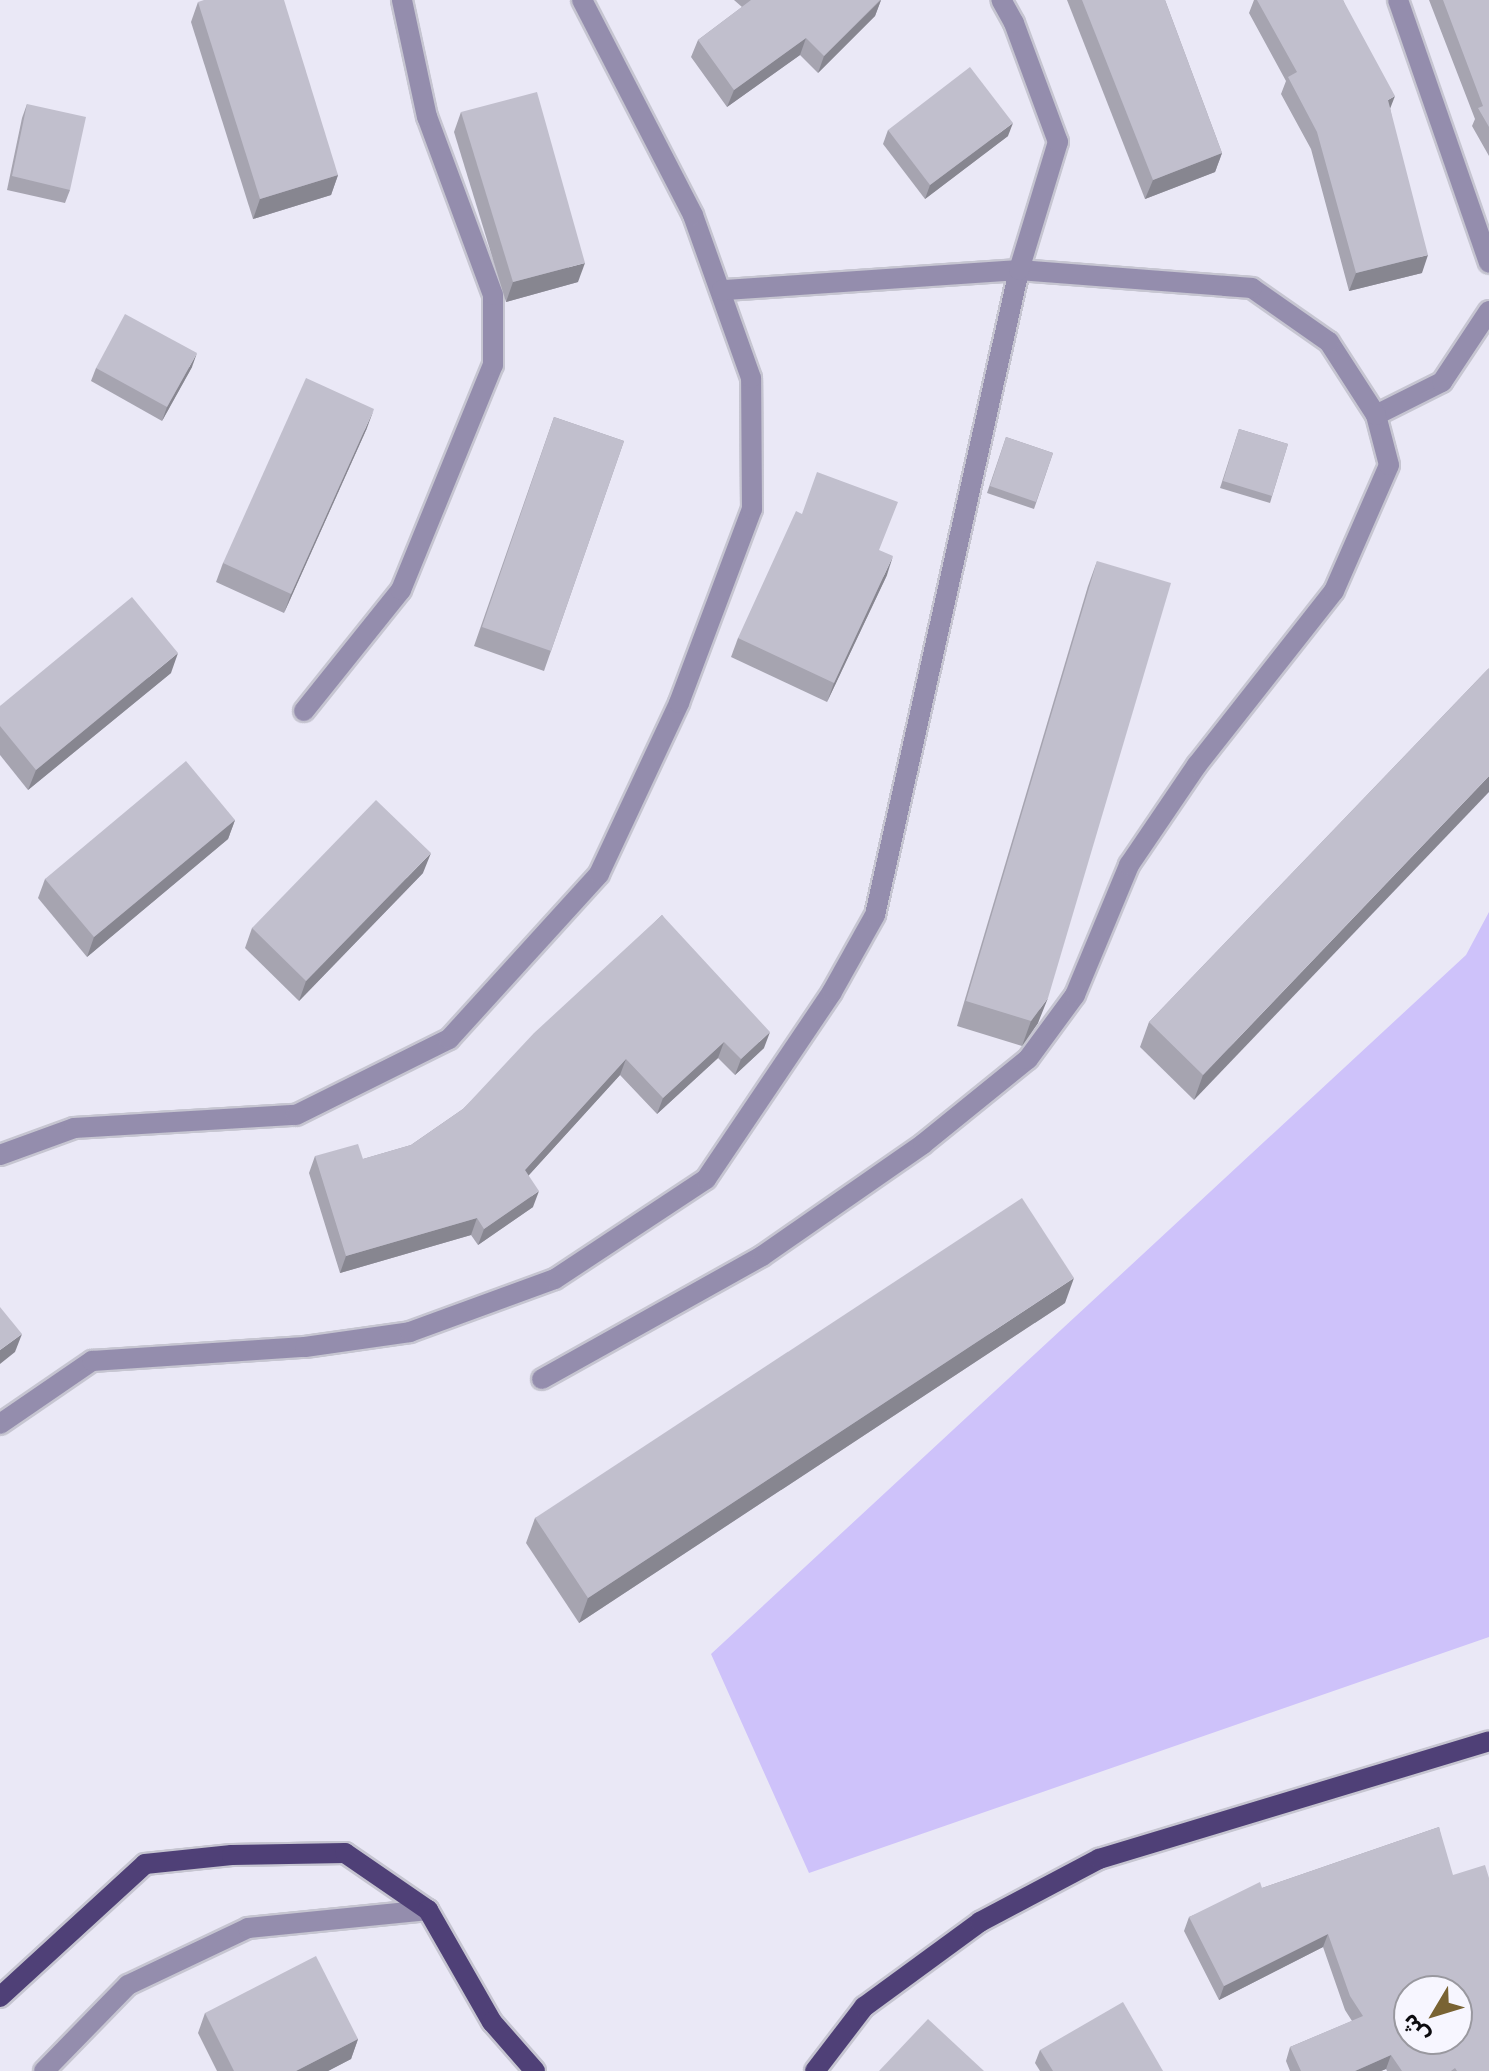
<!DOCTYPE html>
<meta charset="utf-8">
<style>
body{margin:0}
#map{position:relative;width:1489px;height:2071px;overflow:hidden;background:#eae8f6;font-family:Montserrat,"Noto Sans Arabic",sans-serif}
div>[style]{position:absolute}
.green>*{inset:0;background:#cec2fa}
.roads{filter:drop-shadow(2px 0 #c6c5d1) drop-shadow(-2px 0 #c6c5d1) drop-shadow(0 2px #c6c5d1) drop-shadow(0 -2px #c6c5d1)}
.minor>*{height:20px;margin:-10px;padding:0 10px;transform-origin:10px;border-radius:10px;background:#948dad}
.major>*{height:20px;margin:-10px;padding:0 10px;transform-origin:10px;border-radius:10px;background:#4f4077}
.wall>*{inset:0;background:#a6a4b0}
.shaded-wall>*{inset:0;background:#878690}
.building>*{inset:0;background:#c1bfcd}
span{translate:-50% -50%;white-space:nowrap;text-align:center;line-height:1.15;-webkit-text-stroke:7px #f7f6ff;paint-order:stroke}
.north{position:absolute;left:1393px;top:1975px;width:80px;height:80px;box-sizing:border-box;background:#f7f6ff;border:2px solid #99989f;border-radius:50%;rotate:232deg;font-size:22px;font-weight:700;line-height:32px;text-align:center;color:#0c0b0f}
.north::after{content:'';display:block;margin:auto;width:28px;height:36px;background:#796333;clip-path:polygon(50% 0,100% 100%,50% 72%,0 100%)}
</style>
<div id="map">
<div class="green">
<div style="clip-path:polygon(1489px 912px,1489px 1637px,809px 1873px,711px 1654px,1466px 955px)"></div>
</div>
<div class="roads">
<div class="minor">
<div style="left:1398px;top:0;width:278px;rotate:70.9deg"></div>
<div style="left:1376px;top:415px;width:74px;rotate:-26.6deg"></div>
<div style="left:1442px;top:382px;width:85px;rotate:-56.5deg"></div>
<div style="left:304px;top:711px;width:155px;rotate:-51.3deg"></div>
<div style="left:401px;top:590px;width:243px;rotate:-67.8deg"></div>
<div style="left:493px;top:365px;width:70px;rotate:-90deg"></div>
<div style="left:493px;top:295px;width:190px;rotate:-110.3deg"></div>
<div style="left:427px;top:117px;width:120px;rotate:-102.1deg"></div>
<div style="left:0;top:1155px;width:79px;rotate:-20deg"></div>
<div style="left:74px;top:1128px;width:222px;rotate:-3.4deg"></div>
<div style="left:296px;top:1115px;width:171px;rotate:-26.4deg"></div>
<div style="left:449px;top:1039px;width:223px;rotate:-47.7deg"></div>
<div style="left:599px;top:874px;width:189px;rotate:-64.9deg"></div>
<div style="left:679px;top:703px;width:207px;rotate:-69.4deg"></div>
<div style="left:752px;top:509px;width:131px;rotate:-90.4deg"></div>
<div style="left:751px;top:378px;width:173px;rotate:-109.6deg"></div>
<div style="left:693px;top:215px;width:242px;rotate:-117.3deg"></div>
<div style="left:542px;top:1379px;width:252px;rotate:-29.2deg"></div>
<div style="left:762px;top:1256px;width:196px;rotate:-34.8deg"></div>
<div style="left:923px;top:1144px;width:135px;rotate:-39deg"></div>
<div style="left:1028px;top:1059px;width:79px;rotate:-53.7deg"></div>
<div style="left:1075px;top:995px;width:141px;rotate:-67.4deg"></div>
<div style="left:1129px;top:865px;width:121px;rotate:-55.8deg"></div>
<div style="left:1197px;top:765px;width:221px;rotate:-51.8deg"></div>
<div style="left:1334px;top:591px;width:137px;rotate:-66.4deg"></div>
<div style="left:1389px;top:465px;width:52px;rotate:-104.6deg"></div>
<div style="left:1376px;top:415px;width:87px;rotate:-122.8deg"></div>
<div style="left:1329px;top:342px;width:94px;rotate:-145deg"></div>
<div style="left:1252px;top:288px;width:234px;rotate:-175.6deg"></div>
<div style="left:1019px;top:270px;width:298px;rotate:176.1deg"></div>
<div style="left:0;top:1424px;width:112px;rotate:-34.4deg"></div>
<div style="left:92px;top:1361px;width:213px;rotate:-3.8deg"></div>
<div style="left:305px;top:1347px;width:106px;rotate:-8.1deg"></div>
<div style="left:410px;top:1332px;width:154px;rotate:-20.1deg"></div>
<div style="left:555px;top:1279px;width:181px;rotate:-33.5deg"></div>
<div style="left:706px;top:1179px;width:225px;rotate:-56deg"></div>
<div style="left:832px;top:992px;width:88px;rotate:-60.8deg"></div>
<div style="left:875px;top:915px;width:661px;rotate:-77.41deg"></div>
<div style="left:1019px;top:270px;width:134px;rotate:-73.1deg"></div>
<div style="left:1058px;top:142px;width:127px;rotate:-110.3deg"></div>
<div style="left:1014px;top:23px;width:26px;rotate:-119deg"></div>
<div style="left:44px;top:2071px;width:120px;rotate:-45.7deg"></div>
<div style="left:128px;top:1985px;width:133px;rotate:-25.4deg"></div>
<div style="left:248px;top:1928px;width:181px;rotate:-5.7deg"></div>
</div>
<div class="major">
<div style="left:0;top:1997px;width:197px;rotate:-42.5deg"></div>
<div style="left:145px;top:1864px;width:87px;rotate:-5.9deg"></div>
<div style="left:232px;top:1855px;width:113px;rotate:-1deg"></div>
<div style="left:345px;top:1853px;width:101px;rotate:34.5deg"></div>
<div style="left:428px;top:1910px;width:129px;rotate:60.3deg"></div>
<div style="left:492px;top:2022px;width:65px;rotate:48.7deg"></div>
<div style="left:815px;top:2071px;width:81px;rotate:-52.6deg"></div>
<div style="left:864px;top:2007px;width:144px;rotate:-36.2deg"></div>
<div style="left:980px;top:1922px;width:135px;rotate:-27.9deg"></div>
<div style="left:1099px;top:1859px;width:407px;rotate:-16.8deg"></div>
</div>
</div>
<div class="wall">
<div style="clip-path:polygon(734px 0,881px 0,875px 16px,818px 73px,800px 55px,727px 107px,691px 57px,698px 40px,742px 7px)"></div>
<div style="clip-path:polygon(1067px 0,1165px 0,1222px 153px,1215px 172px,1145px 199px)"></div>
<div style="clip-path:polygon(1254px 0,1343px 0,1390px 108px,1422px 273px,1349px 291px,1311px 149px,1281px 94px,1286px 81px,1249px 13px)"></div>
<div style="clip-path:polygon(1429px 0,1489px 0,1489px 156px,1472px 126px,1475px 119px)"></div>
<div style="clip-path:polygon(198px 2px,338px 175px,331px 195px,253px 219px,191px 22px)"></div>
<div style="clip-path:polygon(27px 104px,70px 190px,65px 203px,7px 190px,22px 118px)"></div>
<div style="clip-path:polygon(461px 112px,578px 282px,506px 302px,454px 132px)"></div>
<div style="clip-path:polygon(888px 130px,1008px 136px,925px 199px,883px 144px)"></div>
<div style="clip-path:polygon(192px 367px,162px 421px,91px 381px,96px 368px)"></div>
<div style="clip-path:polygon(554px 417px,624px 441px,544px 671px,474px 646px)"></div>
<div style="clip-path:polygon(367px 428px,284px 613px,216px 582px,223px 563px)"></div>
<div style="clip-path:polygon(1239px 429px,1288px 444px,1270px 503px,1220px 488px)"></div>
<div style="clip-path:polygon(1006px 437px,1053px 453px,1034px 509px,987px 493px)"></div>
<div style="clip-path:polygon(1097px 561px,1038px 1023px,1022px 1046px,957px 1026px,1088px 586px)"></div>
<div style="clip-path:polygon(887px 575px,827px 702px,731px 657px,738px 638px)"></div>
<div style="clip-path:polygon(1489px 668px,1194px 1100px,1140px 1047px,1149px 1022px)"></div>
<div style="clip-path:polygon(171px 673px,28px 790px,0 755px,0 706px)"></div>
<div style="clip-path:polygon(235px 820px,228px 839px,87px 957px,38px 898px,45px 879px)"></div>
<div style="clip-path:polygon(423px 873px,299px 1001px,245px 948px,252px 928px)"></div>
<div style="clip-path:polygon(662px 915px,764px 1048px,735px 1075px,718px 1058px,657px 1114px,620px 1075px,528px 1176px,533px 1207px,478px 1245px,471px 1235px,340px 1273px,309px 1173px,315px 1156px,363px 1159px,411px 1145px,463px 1109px)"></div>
<div style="clip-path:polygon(1065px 1303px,579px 1623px,526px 1543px,535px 1518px)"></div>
<div style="clip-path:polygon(1439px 1827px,1489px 2071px,1387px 2071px,1386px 2069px,1381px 2071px,1290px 2071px,1286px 2061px,1290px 2047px,1352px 2021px,1345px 2010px,1323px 1947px,1219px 2000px,1184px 1931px,1189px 1917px,1262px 1888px)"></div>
<div style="clip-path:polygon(205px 2013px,358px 2039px,351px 2059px,328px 2071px,217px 2071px,198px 2033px)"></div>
<div style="clip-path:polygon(1040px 2050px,1163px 2071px,1040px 2071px,1035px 2063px)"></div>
</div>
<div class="shaded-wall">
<div style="clip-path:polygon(881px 0,875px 16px,818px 73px,824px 56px)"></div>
<div style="clip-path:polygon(806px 38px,800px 55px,727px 107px,734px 90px)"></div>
<div style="clip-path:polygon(1395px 96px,1388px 114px,1388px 100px)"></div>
<div style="clip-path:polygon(1013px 123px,1008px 136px,925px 199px,930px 185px)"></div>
<div style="clip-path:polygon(1222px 153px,1215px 172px,1145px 199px,1153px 180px)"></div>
<div style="clip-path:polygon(338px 175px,331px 195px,253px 219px,260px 199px)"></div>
<div style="clip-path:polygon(1428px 255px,1422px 273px,1349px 291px,1356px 273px)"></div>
<div style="clip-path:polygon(585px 263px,578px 282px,506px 302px,513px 282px)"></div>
<div style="clip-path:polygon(197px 353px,192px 367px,162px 421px,167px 407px)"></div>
<div style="clip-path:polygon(374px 409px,367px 428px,284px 613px,291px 594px)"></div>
<div style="clip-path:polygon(893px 556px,887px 575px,827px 702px,834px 683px)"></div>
<div style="clip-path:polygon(178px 653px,171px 673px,28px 790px,36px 770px)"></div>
<div style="clip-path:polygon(1489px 776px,1489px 792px,1194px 1100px,1203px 1075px)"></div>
<div style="clip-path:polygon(235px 820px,228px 839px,87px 957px,94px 937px)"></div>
<div style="clip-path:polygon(431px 853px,423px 873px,299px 1001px,306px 981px)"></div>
<div style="clip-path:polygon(1048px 998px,1038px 1023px,1022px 1046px,1031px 1021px)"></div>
<div style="clip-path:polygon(770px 1032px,764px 1048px,735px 1075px,741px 1059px)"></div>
<div style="clip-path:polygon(724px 1042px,718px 1058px,657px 1114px,663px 1098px)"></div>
<div style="clip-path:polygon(626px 1059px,620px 1075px,519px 1186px,525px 1170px)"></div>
<div style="clip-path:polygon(539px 1191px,533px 1207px,478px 1245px,484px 1229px)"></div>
<div style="clip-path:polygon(477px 1218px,471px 1235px,340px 1273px,346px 1256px)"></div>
<div style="clip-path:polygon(1074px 1278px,1065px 1303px,579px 1623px,588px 1598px)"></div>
<div style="clip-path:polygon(22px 1334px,15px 1352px,0 1364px,0 1350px)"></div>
<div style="clip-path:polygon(1328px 1934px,1323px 1947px,1219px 2000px,1224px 1986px)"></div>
<div style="clip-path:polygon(358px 2039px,351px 2059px,328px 2071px,296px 2071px)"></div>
<div style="clip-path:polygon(1391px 2055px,1386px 2069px,1381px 2071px,1355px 2071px)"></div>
</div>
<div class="building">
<div style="clip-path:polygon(204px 0,284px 0,338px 175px,260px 199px,198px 2px)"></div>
<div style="clip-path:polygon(751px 0,880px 0,824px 56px,806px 38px,734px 90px,698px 40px)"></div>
<div style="clip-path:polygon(1082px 0,1165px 0,1222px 153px,1153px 180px)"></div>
<div style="clip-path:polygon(1257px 0,1343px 0,1395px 96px,1388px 100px,1428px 255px,1356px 273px,1317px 132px,1288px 77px,1297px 72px)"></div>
<div style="clip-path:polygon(1443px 0,1489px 0,1489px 127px,1478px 108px,1483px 106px)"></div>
<div style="clip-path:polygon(970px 67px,1013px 123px,930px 185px,888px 130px)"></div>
<div style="clip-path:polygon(537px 92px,585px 263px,513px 282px,461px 112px)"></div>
<div style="clip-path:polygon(27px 104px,86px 117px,70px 190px,12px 176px)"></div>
<div style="clip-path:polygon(125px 314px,197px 353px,167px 407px,96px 368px)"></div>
<div style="clip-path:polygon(306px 378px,374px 409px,291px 594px,223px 563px)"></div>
<div style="clip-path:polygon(554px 417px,624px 441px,551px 651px,482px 627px)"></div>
<div style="clip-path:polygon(1239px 429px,1288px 444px,1272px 496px,1223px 481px)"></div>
<div style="clip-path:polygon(1006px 437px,1053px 453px,1036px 502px,990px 486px)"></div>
<div style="clip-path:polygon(817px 472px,898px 502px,879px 550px,893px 556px,834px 683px,738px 638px,796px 511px,802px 514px)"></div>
<div style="clip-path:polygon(1097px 561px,1171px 583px,1048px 998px,1031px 1021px,966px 1001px)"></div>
<div style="clip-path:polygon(132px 597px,178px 653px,36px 770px,0 726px,0 706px)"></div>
<div style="clip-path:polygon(1489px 668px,1489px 776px,1203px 1075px,1149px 1022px)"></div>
<div style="clip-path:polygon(186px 761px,235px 820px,94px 937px,45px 879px)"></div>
<div style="clip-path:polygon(376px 800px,431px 853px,306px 981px,252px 928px)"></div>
<div style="clip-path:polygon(662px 915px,770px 1032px,741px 1059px,724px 1042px,663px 1098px,626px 1059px,525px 1170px,539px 1191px,484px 1229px,477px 1218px,346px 1256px,315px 1156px,358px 1144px,363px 1159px,411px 1145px,463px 1109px,534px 1033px)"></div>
<div style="clip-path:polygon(1022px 1198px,1074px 1278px,588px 1598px,535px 1518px)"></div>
<div style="clip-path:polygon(0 1307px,22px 1334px,0 1350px)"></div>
<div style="clip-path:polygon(evenodd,1439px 1827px,1453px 1875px,1485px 1865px,1489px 1878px,1489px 2071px,1457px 2071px,1455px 2068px,1451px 2071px,1402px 2071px,1391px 2055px,1355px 2071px,1301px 2071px,1290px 2047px,1363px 2016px,1350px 1996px,1328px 1934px,1224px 1986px,1189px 1917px,1260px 1882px,1262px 1888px,1439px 1827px,1409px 1991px,1457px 1991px,1457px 2039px,1409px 2039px,1409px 1991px)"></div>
<div style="clip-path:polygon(316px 1956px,358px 2039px,296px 2071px,234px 2071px,205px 2013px)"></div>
<div style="clip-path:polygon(1123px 2002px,1163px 2071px,1053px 2071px,1040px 2050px)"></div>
<div style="clip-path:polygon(928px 2019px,984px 2071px,879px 2071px)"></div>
</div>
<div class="north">ش</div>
</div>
